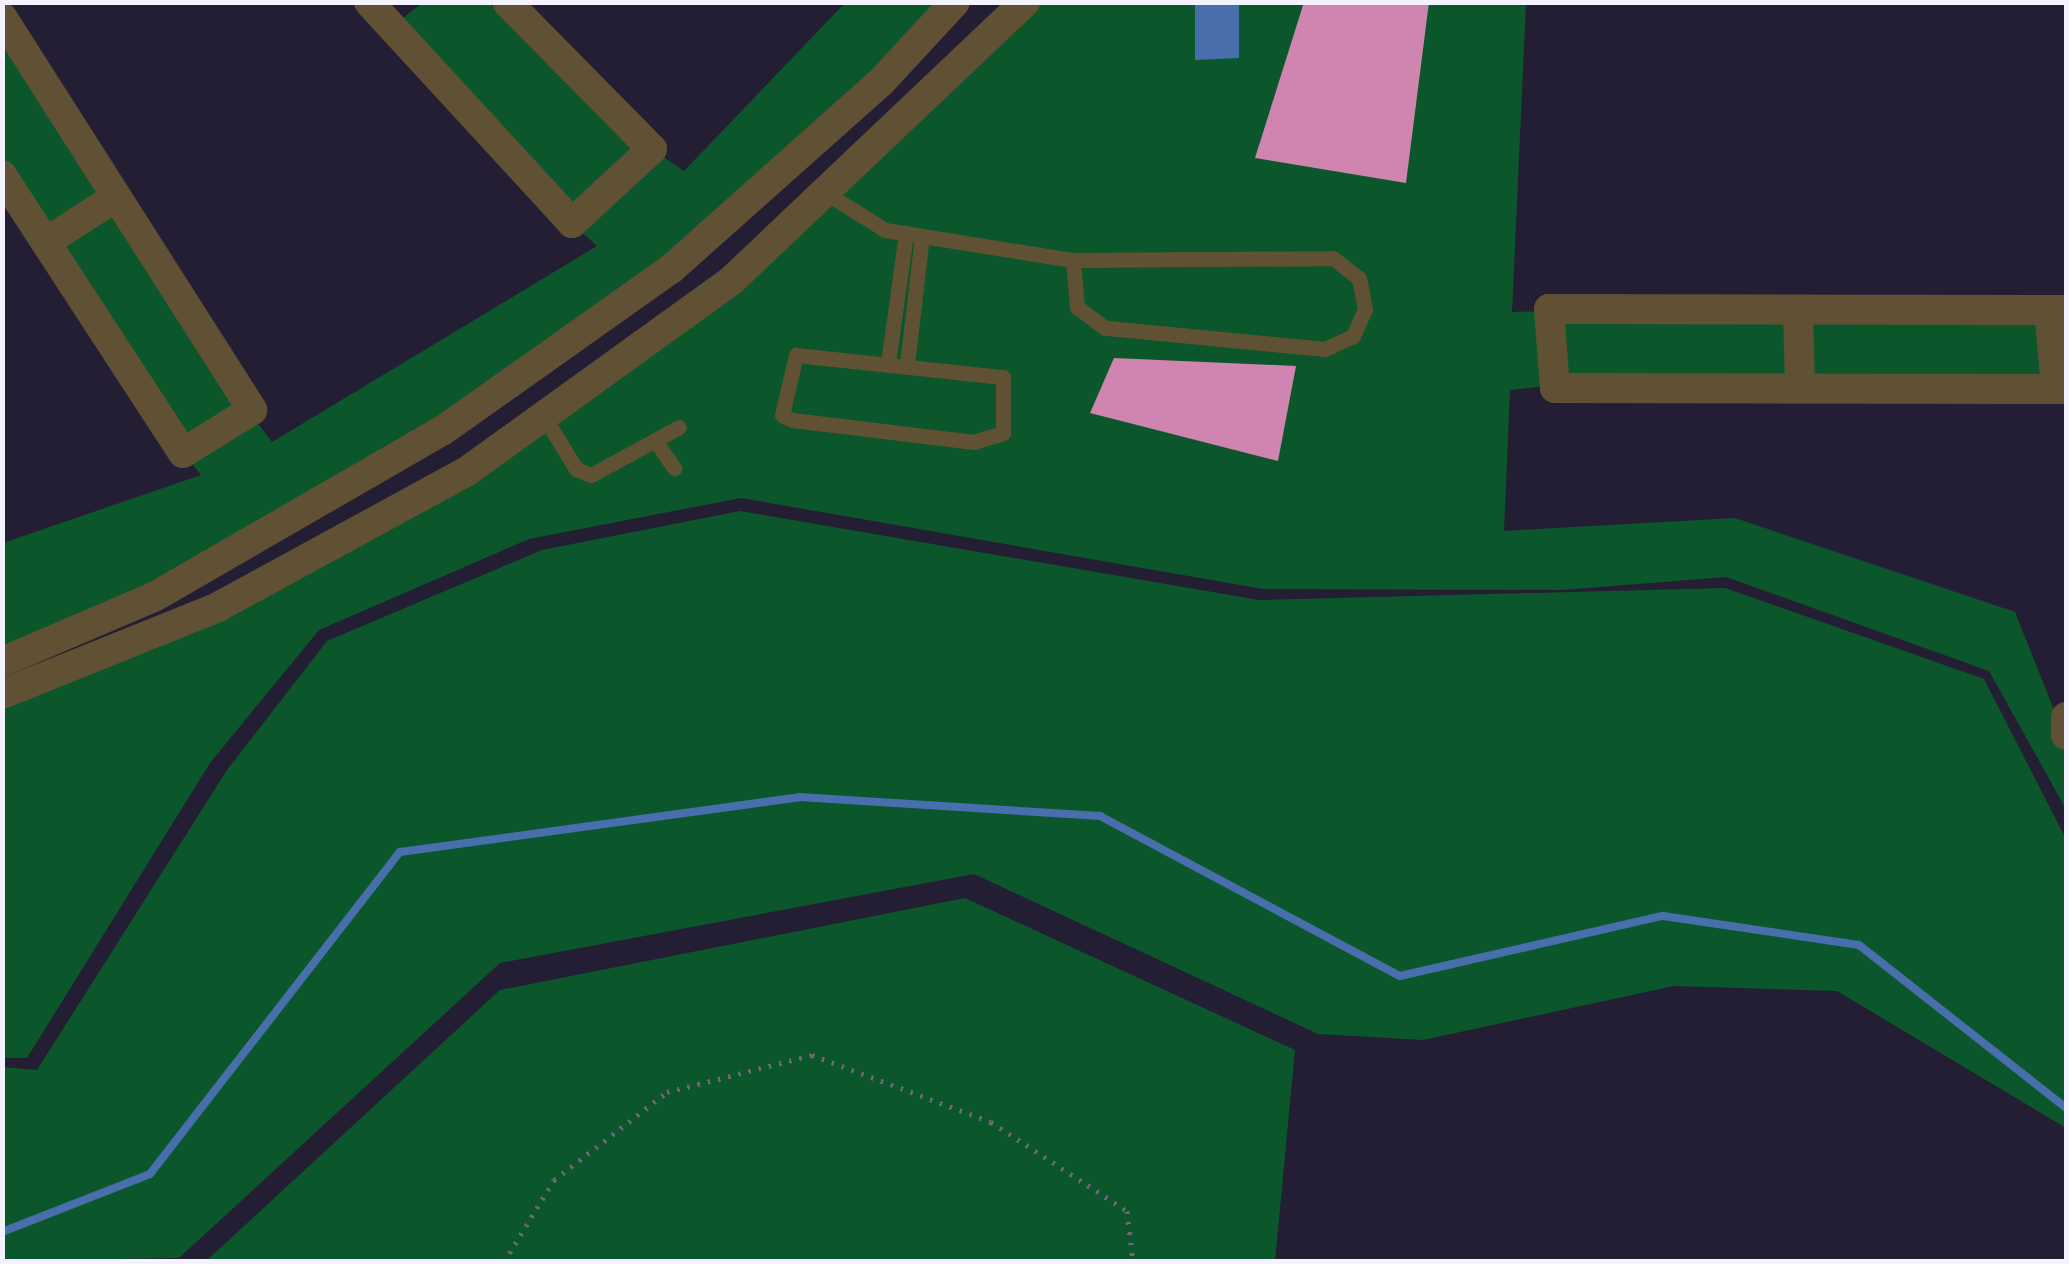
<!DOCTYPE html>
<style>
body{margin:0}
#map{position:relative;width:2069px;height:1264px;overflow:hidden;background:#231e34;font-family:"DejaVu Sans",sans-serif}
div>[style]{position:absolute}
.green>*{inset:0;background:#0b572b}
.water>*{inset:0;background:#486eab}
.stream>*{height:8px;margin:-4px;padding:0 4px;transform-origin:4px;border-radius:4px;background:#486eab}
.building>*{inset:0;background:#d085b1}
.path>*{height:5px;margin-top:-2.5px;transform-origin:0;background:repeating-linear-gradient(90deg,#6c687a 0 2.5px,transparent 0 10.5px)}
.service>*{height:15px;margin:-7.5px;padding:0 7.5px;transform-origin:7.5px;border-radius:7.5px;background:#615134}
.minor>*{height:30px;margin:-15px;padding:0 15px;transform-origin:15px;border-radius:15px;background:#615134}
span{translate:-50% -50%;white-space:nowrap;text-align:center;line-height:1.15;-webkit-text-stroke:10px #1a152a;paint-order:stroke}
.frame{position:absolute;inset:0;border:5px solid #f4f2fe;pointer-events:none}
</style>
<div id="map">
<div class="green">
<div style="clip-path:polygon(422px 3px,489px 3px,633px 149px,571px 207px,397px 23px)"></div>
<div style="clip-path:polygon(845px 3px,948px 3px,667px 264px,519px 370px,260px 532px,3px 651px,3px 543px,201px 475px,186px 456px,252px 416px,272px 442px,597px 246px,574px 225px,653px 150px,684px 171px)"></div>
<div style="clip-path:polygon(1028px 3px,1526px 3px,1512px 312px,1546px 311px,1547px 386px,1510px 390px,1504px 531px,1735px 518px,2015px 612px,2066px 740px,2066px 809px,1989px 671px,1726px 577px,1562px 590px,1263px 589px,741px 498px,529px 539px,319px 630px,210px 763px,27px 1058px,3px 1058px,2px 702px,55px 685px,617px 372px)"></div>
<div style="clip-path:polygon(2px 30px,101px 194px,48px 229px,3px 160px)"></div>
<div style="clip-path:polygon(113px 207px,241px 409px,186px 446px,55px 244px)"></div>
<div style="clip-path:polygon(1556px 316px,1789px 317px,1790px 377px,1561px 380px)"></div>
<div style="clip-path:polygon(1805px 317px,2038px 319px,2043px 379px,1809px 378px)"></div>
<div style="clip-path:polygon(740px 511px,1259px 600px,1725px 588px,1984px 679px,2066px 839px,2066px 1128px,1837px 991px,1674px 986px,1423px 1040px,1318px 1034px,974px 874px,500px 963px,179px 1258px,3px 1261px,3px 1067px,37px 1070px,227px 770px,327px 641px,542px 550px)"></div>
<div style="clip-path:polygon(965px 898px,1295px 1050px,1275px 1261px,206px 1261px,500px 990px)"></div>
</div>
<div class="water">
<div style="clip-path:polygon(1195px 3px,1239px 3px,1239px 58px,1195px 60px)"></div>
</div>
<div class="stream">
<div style="left:2px;top:1232px;width:159px;rotate:-21.4deg"></div>
<div style="left:150px;top:1174px;width:408px;rotate:-52.2deg"></div>
<div style="left:400px;top:852px;width:403px;rotate:-7.8deg"></div>
<div style="left:799px;top:797px;width:302px;rotate:3.6deg"></div>
<div style="left:1100px;top:816px;width:340px;rotate:28.1deg"></div>
<div style="left:1400px;top:976px;width:270px;rotate:-12.9deg"></div>
<div style="left:1663px;top:916px;width:198px;rotate:8.4deg"></div>
<div style="left:1859px;top:945px;width:263px;rotate:38.2deg"></div>
</div>
<div class="building">
<div style="clip-path:polygon(1304px 2px,1429px 2px,1406px 183px,1255px 158px)"></div>
<div style="clip-path:polygon(1114px 358px,1296px 366px,1278px 461px,1090px 413px)"></div>
</div>
<div class="path">
<div style="left:504px;top:1262px;width:96px;rotate:-58.6deg"></div>
<div style="left:554px;top:1180px;width:143px;rotate:-37.9deg"></div>
<div style="left:667px;top:1092px;width:150px;rotate:-14.3deg"></div>
<div style="left:812px;top:1055px;width:191px;rotate:20.5deg"></div>
<div style="left:991px;top:1122px;width:163px;rotate:33.2deg"></div>
<div style="left:1127px;top:1211px;width:51px;rotate:83.3deg"></div>
</div>
<div class="service">
<div style="left:829px;top:195px;width:66px;rotate:32deg"></div>
<div style="left:885px;top:230px;width:190px;rotate:9.1deg"></div>
<div style="left:1073px;top:260px;width:260px;rotate:-0.4deg"></div>
<div style="left:1333px;top:258px;width:33px;rotate:38deg"></div>
<div style="left:1359px;top:278px;width:32px;rotate:79deg"></div>
<div style="left:1365px;top:309px;width:30px;rotate:114deg"></div>
<div style="left:1353px;top:336px;width:31px;rotate:155deg"></div>
<div style="left:1325px;top:349px;width:221px;rotate:-174.5deg"></div>
<div style="left:1105px;top:328px;width:35px;rotate:-143deg"></div>
<div style="left:1077px;top:307px;width:47px;rotate:-94.9deg"></div>
<div style="left:796px;top:355px;width:208px;rotate:6.1deg"></div>
<div style="left:1003px;top:377px;width:56px;rotate:90deg"></div>
<div style="left:1003px;top:433px;width:30px;rotate:163deg"></div>
<div style="left:974px;top:442px;width:183px;rotate:-173.1deg"></div>
<div style="left:792px;top:420px;width:11px;rotate:-153deg"></div>
<div style="left:782px;top:415px;width:62px;rotate:-76.9deg"></div>
<div style="left:888px;top:363px;width:131px;rotate:-82.1deg"></div>
<div style="left:907px;top:365px;width:130px;rotate:-83.4deg"></div>
<div style="left:545px;top:418px;width:60px;rotate:58.7deg"></div>
<div style="left:576px;top:469px;width:16px;rotate:22deg"></div>
<div style="left:591px;top:475px;width:100px;rotate:-28.6deg"></div>
<div style="left:656px;top:442px;width:32px;rotate:55deg"></div>
</div>
<div class="minor">
<div style="left:369px;top:2px;width:300px;rotate:47.4deg"></div>
<div style="left:572px;top:223px;width:109px;rotate:-42.8deg"></div>
<div style="left:652px;top:149px;width:206px;rotate:-134.6deg"></div>
<div style="left:2px;top:17px;width:466px;rotate:57.5deg"></div>
<div style="left:252px;top:410px;width:81px;rotate:148.1deg"></div>
<div style="left:183px;top:453px;width:332px;rotate:-123.1deg"></div>
<div style="left:46px;top:242px;width:83px;rotate:-32.7deg"></div>
<div style="left:1798px;top:310px;width:77px;rotate:88.5deg"></div>
<div style="left:2049px;top:310px;width:79px;rotate:84.9deg"></div>
<div style="left:2066px;top:310px;width:517px;rotate:-179.89deg"></div>
<div style="left:1549px;top:309px;width:79px;rotate:85.7deg"></div>
<div style="left:1555px;top:388px;width:511px;rotate:0.11deg"></div>
<div style="left:2px;top:662px;width:165px;rotate:-23.2deg"></div>
<div style="left:154px;top:597px;width:332px;rotate:-30deg"></div>
<div style="left:442px;top:431px;width:281px;rotate:-35.3deg"></div>
<div style="left:671px;top:269px;width:280px;rotate:-41.7deg"></div>
<div style="left:880px;top:83px;width:110px;rotate:-47.2deg"></div>
<div style="left:2px;top:694px;width:233px;rotate:-21.9deg"></div>
<div style="left:218px;top:607px;width:282px;rotate:-28.6deg"></div>
<div style="left:466px;top:472px;width:328px;rotate:-35.8deg"></div>
<div style="left:732px;top:280px;width:404px;rotate:-43.5deg"></div>
<div style="left:2066px;top:717px;width:18px;rotate:90deg"></div>
</div>
<div class="frame"></div>
</div>
